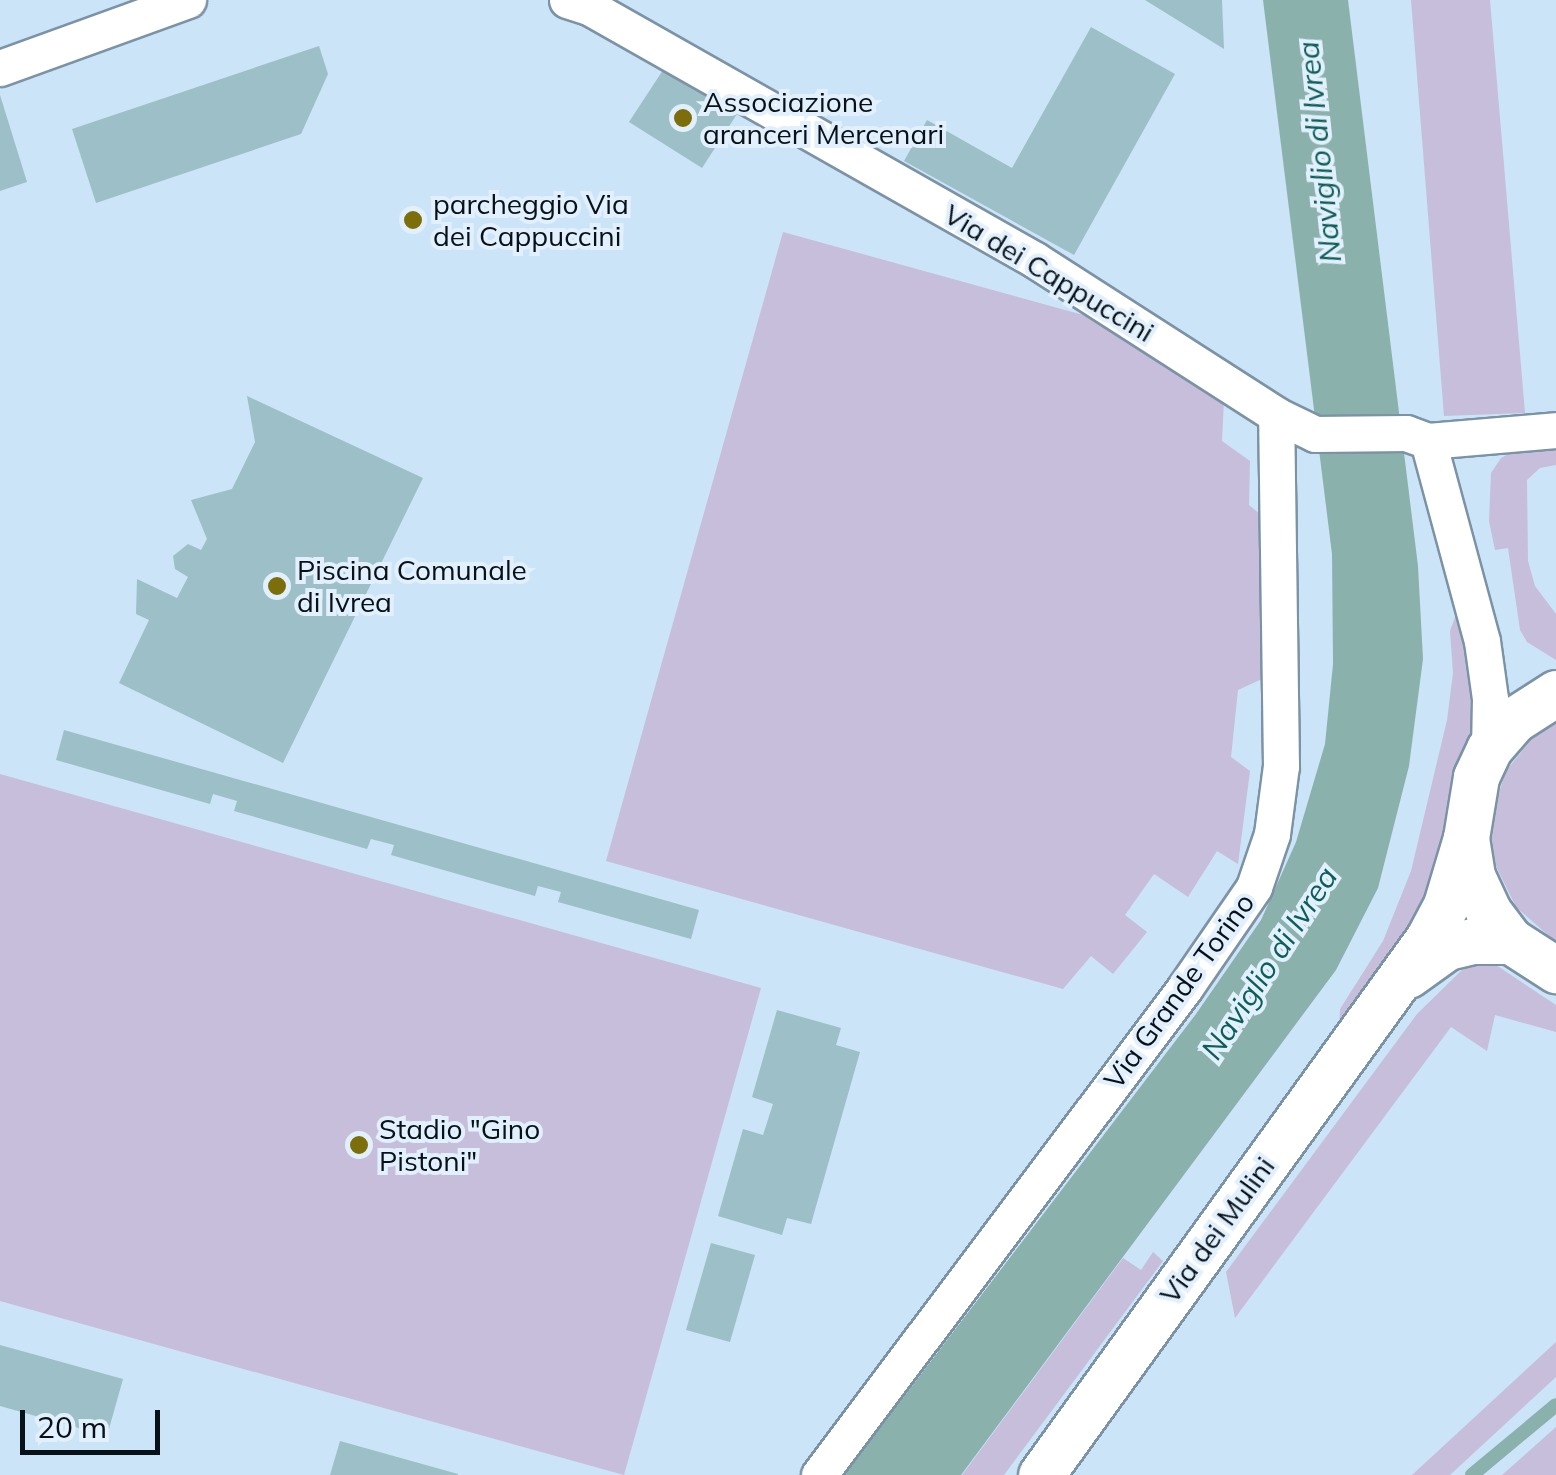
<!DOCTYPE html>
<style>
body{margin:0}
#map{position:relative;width:1556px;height:1475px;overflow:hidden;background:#cbe4f8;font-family:Mulish,sans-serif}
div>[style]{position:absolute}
.green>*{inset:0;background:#c6beda}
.water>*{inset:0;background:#8bb1ac}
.stream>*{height:14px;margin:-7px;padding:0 7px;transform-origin:7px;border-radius:7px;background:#8bb1ac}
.building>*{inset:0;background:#9dbfc7}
.roads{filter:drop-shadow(2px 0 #7c93a5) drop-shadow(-2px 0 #7c93a5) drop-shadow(0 2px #7c93a5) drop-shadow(0 -2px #7c93a5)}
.minor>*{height:35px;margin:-17.5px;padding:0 17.5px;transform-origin:17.5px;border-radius:17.5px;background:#fff}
.tertiary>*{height:45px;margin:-22.5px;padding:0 22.5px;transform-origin:22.5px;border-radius:22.5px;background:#fff}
.dots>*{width:28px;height:28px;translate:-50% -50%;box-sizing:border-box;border:5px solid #e1f0fc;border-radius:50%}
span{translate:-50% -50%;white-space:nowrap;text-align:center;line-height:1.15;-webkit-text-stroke:8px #e1f0fc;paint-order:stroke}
.poi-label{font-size:28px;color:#081118}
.left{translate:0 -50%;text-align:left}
.street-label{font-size:28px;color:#081118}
.water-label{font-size:30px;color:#0d5e56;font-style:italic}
.scale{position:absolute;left:20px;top:1410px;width:140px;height:45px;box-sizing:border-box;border:5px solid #081118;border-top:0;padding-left:12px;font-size:30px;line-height:35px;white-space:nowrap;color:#081118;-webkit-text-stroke:8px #e1f0fc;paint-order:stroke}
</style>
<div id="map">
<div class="green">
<div style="clip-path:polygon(1411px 0,1490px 0,1525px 413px,1444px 416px)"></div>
<div style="clip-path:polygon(783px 232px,1105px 321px,1224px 399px,1222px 441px,1250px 461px,1249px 505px,1261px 515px,1262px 679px,1238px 690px,1231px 757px,1250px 771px,1238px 864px,1217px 851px,1188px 897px,1154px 874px,1125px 915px,1147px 932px,1113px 974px,1091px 956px,1063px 989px,606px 861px)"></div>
<div style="clip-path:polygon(1556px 445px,1556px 465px,1540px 468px,1527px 480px,1528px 561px,1535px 586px,1556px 614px,1556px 660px,1527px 642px,1520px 630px,1508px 548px,1495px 550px,1489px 521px,1491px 473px,1501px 458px,1514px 451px)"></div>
<div style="clip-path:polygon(1459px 606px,1481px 717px,1450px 794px,1438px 888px,1339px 1030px,1340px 1009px,1383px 941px,1411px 871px,1447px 720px,1453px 673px,1450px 631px)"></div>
<div style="clip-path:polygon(1556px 721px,1556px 942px,1516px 907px,1494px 862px,1491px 837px,1492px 814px,1506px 771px,1535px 735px)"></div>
<div style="clip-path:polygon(0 774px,761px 988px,624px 1475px,0 1301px)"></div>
<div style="clip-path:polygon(1482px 962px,1496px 965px,1556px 1005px,1556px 1032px,1495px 1015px,1487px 1051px,1451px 1027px,1235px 1318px,1226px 1272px,1417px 1014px,1462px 970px)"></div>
<div style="clip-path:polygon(1153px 1252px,1163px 1261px,1004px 1475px,962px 1475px,1123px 1258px,1141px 1270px)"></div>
<div style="clip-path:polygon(1556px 1342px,1556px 1377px,1450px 1475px,1412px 1475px)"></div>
<div style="clip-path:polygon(1556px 1427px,1556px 1475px,1502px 1475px)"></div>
</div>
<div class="water">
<div style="clip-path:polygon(1263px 0,1348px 0,1418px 566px,1423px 659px,1409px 766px,1378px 888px,1336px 970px,961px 1475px,844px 1475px,1196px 1014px,1261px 920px,1296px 842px,1325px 744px,1333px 664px,1332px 554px)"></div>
</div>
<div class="stream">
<div style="left:1472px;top:1475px;width:109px;rotate:-39.8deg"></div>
</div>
<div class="building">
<div style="clip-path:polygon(1145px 0,1222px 0,1224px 49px)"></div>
<div style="clip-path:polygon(1091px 27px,1175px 74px,1074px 255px,904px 161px,927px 120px,1012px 168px)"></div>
<div style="clip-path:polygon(319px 46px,328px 74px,301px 134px,96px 203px,72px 129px)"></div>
<div style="clip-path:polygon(665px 67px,737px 114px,702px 168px,629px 122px)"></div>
<div style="clip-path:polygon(0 95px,27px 182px,0 191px)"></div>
<div style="clip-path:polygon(247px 396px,423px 478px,283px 763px,119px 683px,149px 620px,136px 614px,137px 579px,177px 598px,188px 577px,175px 569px,173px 556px,188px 544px,201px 550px,207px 539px,191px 500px,232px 489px,255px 442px)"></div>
<div style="clip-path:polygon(64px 730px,699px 910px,691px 939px,558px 902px,561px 892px,538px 886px,535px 896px,391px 855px,394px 845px,371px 839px,367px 849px,234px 811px,237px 801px,213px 794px,210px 804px,56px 760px)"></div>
<div style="clip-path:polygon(777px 1010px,841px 1028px,836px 1045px,860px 1052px,811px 1224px,787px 1218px,782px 1235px,718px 1216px,743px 1129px,763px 1135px,773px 1104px,752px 1097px)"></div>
<div style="clip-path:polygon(711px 1243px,755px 1255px,730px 1342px,686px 1330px)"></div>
<div style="clip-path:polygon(0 1345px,123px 1379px,107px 1436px,0 1406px)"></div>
<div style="clip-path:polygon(340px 1441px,458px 1474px,458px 1475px,330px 1475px)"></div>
</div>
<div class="roads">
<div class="minor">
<div style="left:567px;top:0;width:23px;rotate:18deg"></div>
<div style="left:589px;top:7px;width:513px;rotate:29.56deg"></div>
<div style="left:1035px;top:260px;width:287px;rotate:32.7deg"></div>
<div style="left:1276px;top:415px;width:43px;rotate:26deg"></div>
<div style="left:1315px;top:434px;width:91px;rotate:-0.6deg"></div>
<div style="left:1406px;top:433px;width:23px;rotate:20deg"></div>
<div style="left:1428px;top:441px;width:128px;rotate:-4.9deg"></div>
<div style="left:0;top:68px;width:200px;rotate:-19.9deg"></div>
<div style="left:1428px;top:441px;width:207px;rotate:74.9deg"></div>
<div style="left:1482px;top:641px;width:59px;rotate:82.1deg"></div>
<div style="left:1490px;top:699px;width:50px;rotate:91.1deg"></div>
<div style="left:819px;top:1475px;width:608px;rotate:-53.09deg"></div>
<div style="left:1184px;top:989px;width:124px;rotate:-55.5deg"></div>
<div style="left:1254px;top:887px;width:56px;rotate:-71.2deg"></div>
<div style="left:1272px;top:834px;width:69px;rotate:-82.5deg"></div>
<div style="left:1281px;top:766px;width:351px;rotate:-90.8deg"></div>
</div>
<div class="tertiary">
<div style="left:1556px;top:693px;width:50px;rotate:147.3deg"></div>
<div style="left:1514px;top:720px;width:38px;rotate:131deg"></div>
<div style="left:1489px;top:749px;width:31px;rotate:115deg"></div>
<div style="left:1476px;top:777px;width:62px;rotate:99.3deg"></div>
<div style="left:1466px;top:838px;width:38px;rotate:81deg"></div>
<div style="left:1472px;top:876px;width:38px;rotate:65deg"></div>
<div style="left:1488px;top:911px;width:38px;rotate:53deg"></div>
<div style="left:1511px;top:941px;width:54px;rotate:32.8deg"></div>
<div style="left:1408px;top:975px;width:48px;rotate:-35.7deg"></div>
<div style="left:1447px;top:947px;width:26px;rotate:-13deg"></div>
<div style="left:1472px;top:941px;width:39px"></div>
<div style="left:1041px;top:1475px;width:661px;rotate:-54.17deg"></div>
<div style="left:1428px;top:939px;width:38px;rotate:-62deg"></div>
<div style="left:1446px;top:905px;width:70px;rotate:-73.4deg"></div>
</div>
</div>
<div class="dots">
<div style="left:683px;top:118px;background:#7c6e0a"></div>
<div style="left:413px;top:220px;background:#7c6e0a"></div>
<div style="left:277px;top:586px;background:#7c6e0a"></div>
<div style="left:359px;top:1145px;background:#7c6e0a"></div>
</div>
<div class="poi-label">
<span class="left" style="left:703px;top:118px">Associazione<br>aranceri Mercenari</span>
<span class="left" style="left:433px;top:220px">parcheggio Via<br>dei Cappuccini</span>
<span class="left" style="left:297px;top:586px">Piscina Comunale<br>di Ivrea</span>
<span class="left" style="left:379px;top:1145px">Stadio "Gino<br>Pistoni"</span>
</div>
<div class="street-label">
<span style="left:1049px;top:273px;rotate:31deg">Via dei Cappuccini</span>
<span style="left:1179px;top:991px;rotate:-54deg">Via Grande Torino</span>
<span style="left:1217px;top:1230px;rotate:-54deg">Via dei Mulini</span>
</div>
<div class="water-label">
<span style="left:1319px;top:152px;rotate:-96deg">Naviglio di Ivrea</span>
<span style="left:1269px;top:963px;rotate:-57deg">Naviglio di Ivrea</span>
</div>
<div class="scale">20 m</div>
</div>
